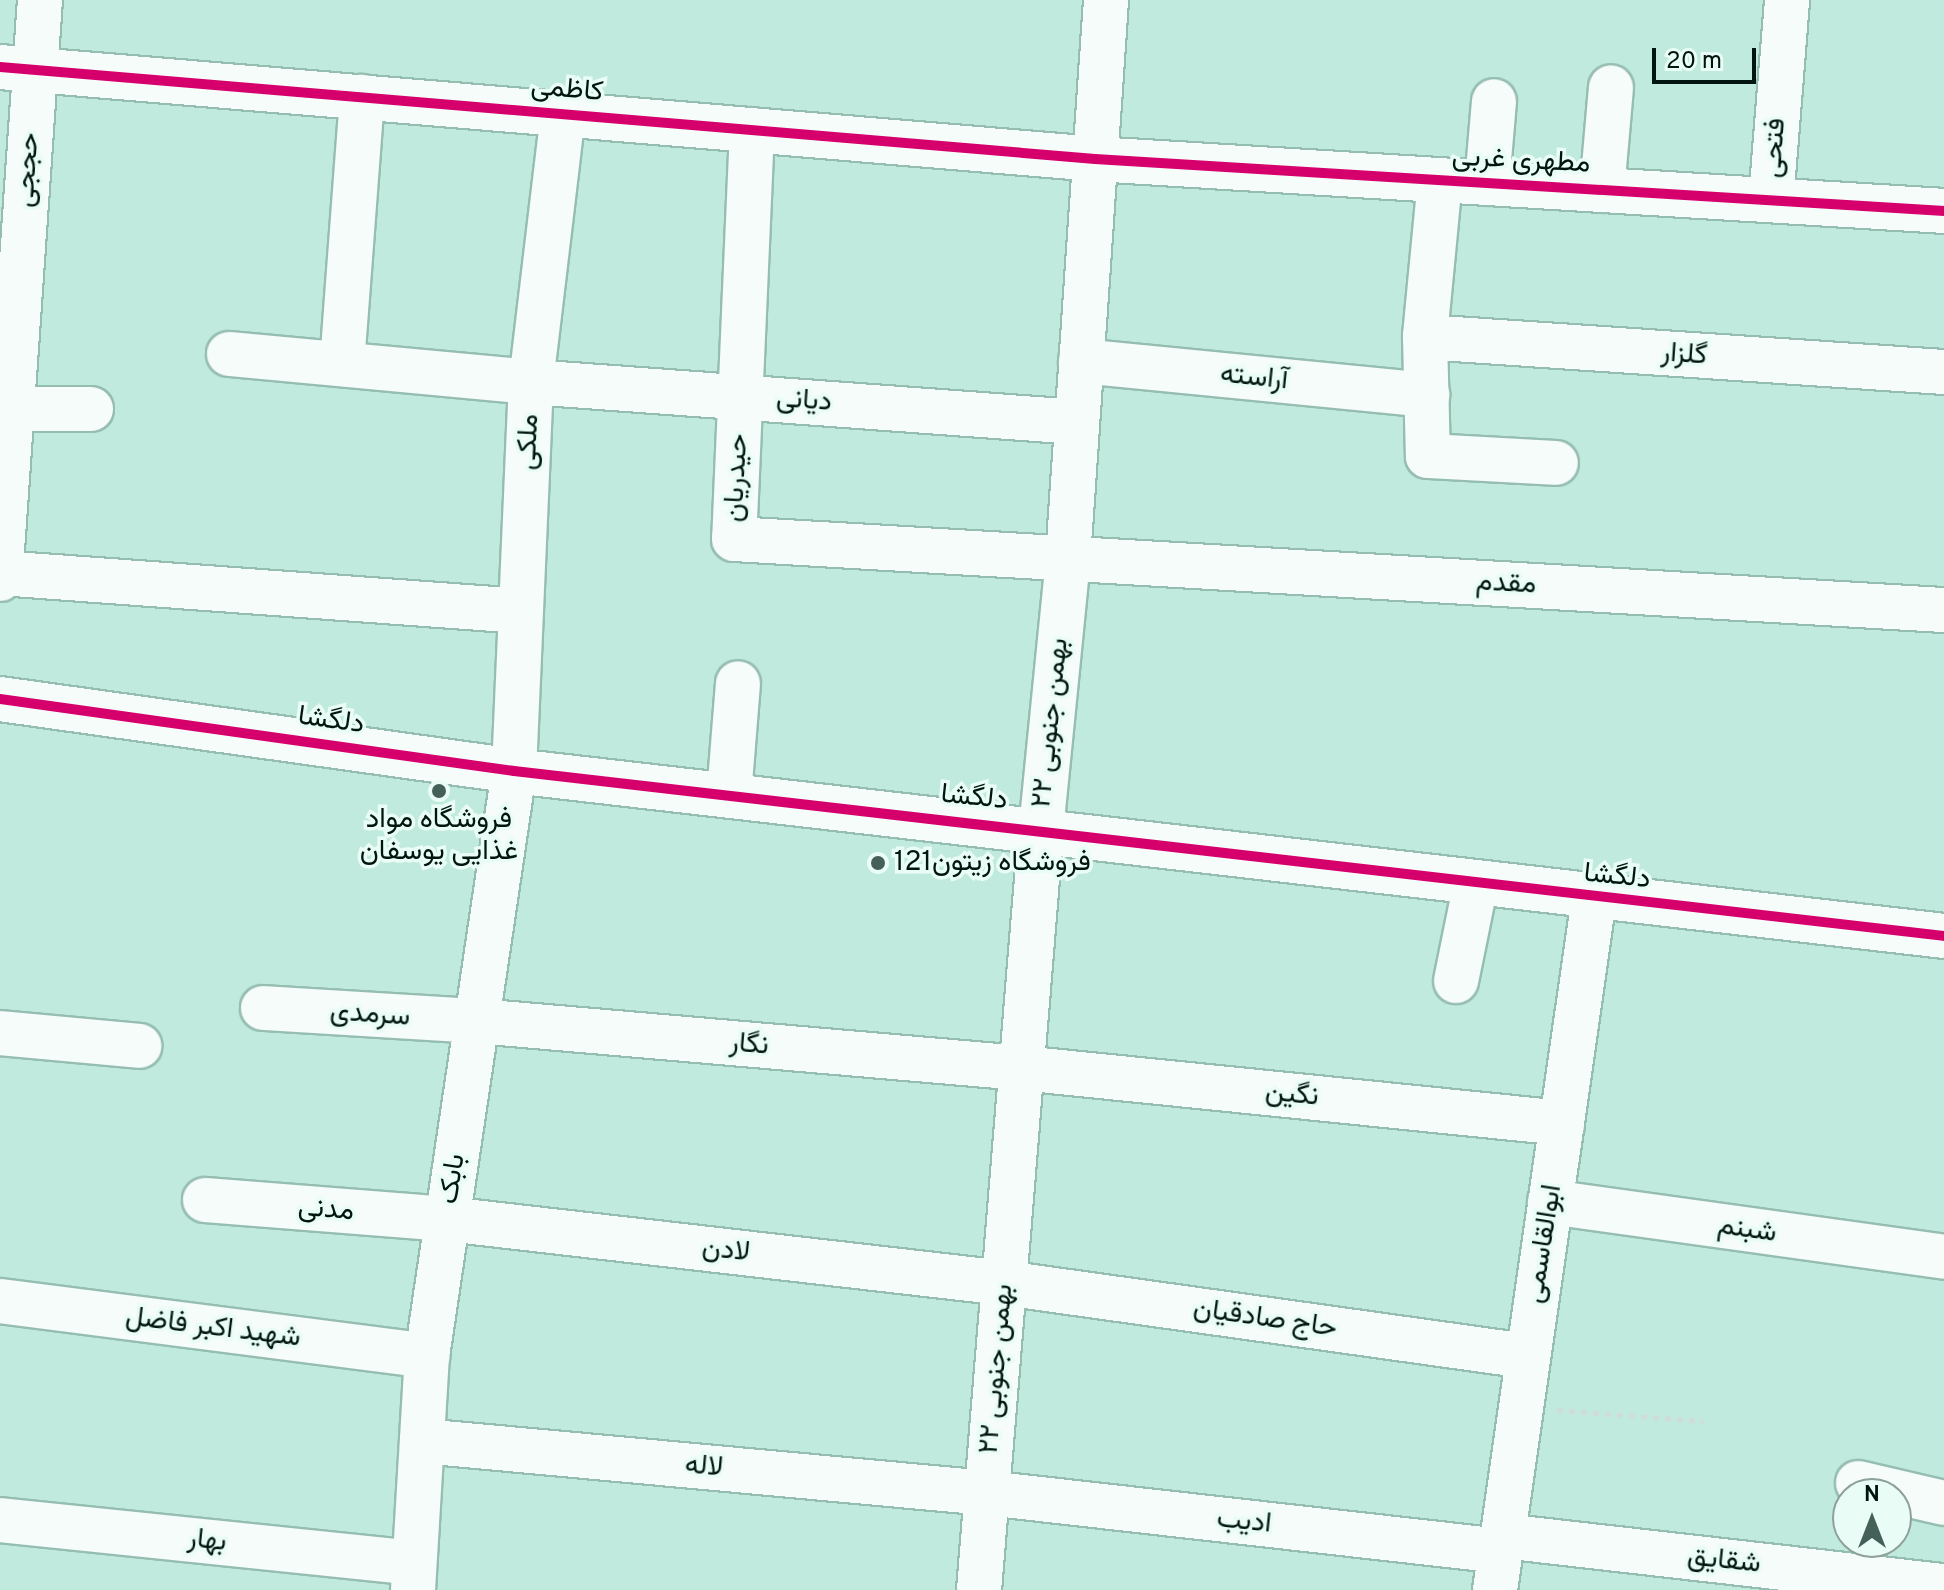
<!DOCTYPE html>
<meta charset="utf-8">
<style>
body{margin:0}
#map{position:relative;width:1944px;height:1590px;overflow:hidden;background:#c0eade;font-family:Overpass,Vazirmatn,sans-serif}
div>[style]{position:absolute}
.path>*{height:5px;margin-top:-2.5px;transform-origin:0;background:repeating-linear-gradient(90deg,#cfdcd9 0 6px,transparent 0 12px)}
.roads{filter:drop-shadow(2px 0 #96bdb2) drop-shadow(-2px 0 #96bdb2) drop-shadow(0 2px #96bdb2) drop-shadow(0 -2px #96bdb2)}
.minor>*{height:44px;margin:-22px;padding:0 22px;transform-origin:22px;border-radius:22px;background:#f6fcfa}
.cycleway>*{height:10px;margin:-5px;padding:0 5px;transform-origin:5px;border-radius:5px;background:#d6006c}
.dots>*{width:22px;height:22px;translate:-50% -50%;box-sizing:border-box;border:4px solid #e9fcf5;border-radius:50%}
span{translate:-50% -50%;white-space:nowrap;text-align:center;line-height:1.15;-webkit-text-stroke:7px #e9fcf5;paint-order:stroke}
.street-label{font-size:28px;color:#021610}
.poi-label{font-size:28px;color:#021610}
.left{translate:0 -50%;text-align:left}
.north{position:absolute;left:1832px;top:1478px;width:80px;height:80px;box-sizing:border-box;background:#e9fcf5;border:2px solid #8da099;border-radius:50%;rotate:0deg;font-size:22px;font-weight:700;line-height:32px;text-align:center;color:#021610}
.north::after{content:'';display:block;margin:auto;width:28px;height:36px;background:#446058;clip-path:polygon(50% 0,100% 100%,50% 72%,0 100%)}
.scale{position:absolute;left:1652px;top:48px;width:104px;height:36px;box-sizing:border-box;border:4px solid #021610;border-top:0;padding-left:10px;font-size:24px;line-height:28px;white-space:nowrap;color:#021610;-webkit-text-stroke:6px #e9fcf5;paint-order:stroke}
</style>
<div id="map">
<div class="path">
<div style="left:1557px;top:1410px;width:147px;rotate:4.3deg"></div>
</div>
<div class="roads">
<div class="minor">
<div style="left:0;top:67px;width:1099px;rotate:4.8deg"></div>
<div style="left:1095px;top:159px;width:851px;rotate:3.5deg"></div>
<div style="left:752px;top:130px;width:409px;rotate:92.5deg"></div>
<div style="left:734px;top:539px;width:1212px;rotate:3.36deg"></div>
<div style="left:1440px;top:180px;width:158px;rotate:95.5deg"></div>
<div style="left:1425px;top:337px;width:119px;rotate:88.6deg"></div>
<div style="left:1428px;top:456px;width:128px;rotate:3.1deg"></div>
<div style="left:1487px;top:183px;width:82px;rotate:-85.1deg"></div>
<div style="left:1602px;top:190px;width:103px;rotate:-85deg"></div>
<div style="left:1771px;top:200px;width:201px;rotate:-85.4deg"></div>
<div style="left:1425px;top:337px;width:520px;rotate:3.86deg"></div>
<div style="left:229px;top:354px;width:303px;rotate:5.3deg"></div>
<div style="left:531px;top:382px;width:547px;rotate:4.19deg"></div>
<div style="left:1081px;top:361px;width:348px;rotate:5.6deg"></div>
<div style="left:342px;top:364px;width:268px;rotate:-85.7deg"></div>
<div style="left:12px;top:409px;width:79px"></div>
<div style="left:0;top:573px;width:522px;rotate:4.17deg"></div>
<div style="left:0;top:579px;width:580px;rotate:-86.05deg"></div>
<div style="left:0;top:699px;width:519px;rotate:7.97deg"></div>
<div style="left:514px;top:771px;width:1439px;rotate:6.58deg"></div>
<div style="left:729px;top:795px;width:112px;rotate:-85.4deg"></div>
<div style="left:1456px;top:981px;width:100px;rotate:-78.5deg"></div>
<div style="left:263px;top:1008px;width:214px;rotate:3.5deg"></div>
<div style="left:477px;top:1021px;width:546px;rotate:4.94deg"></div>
<div style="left:1021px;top:1068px;width:544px;rotate:5.8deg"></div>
<div style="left:0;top:1033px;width:140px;rotate:5.3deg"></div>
<div style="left:205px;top:1200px;width:243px;rotate:4.5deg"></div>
<div style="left:447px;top:1219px;width:561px;rotate:6.55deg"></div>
<div style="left:1004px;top:1283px;width:527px;rotate:7.96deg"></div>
<div style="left:1550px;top:1202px;width:398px;rotate:7.9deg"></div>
<div style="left:0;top:1301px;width:431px;rotate:7.3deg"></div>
<div style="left:422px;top:1441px;width:567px;rotate:5.26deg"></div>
<div style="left:987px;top:1493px;width:517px;rotate:6.44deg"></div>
<div style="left:1858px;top:1483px;width:88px;rotate:13.1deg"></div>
<div style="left:0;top:1520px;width:416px;rotate:5.9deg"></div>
<div style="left:1503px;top:1536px;width:444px;rotate:6.5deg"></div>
<div style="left:413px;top:1590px;width:234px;rotate:-86.6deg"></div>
<div style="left:427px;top:1356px;width:591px;rotate:-81.54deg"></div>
<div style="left:514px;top:771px;width:389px;rotate:-87.5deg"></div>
<div style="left:531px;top:382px;width:270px;rotate:-83.2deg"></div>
<div style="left:979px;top:1590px;width:763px;rotate:-85.34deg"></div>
<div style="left:1041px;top:830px;width:273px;rotate:-84.3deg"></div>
<div style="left:1068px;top:558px;width:559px;rotate:-86.1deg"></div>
<div style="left:1495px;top:1590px;width:699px;rotate:-81.86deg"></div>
</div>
</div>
<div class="cycleway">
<div style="left:0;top:67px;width:1099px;rotate:4.8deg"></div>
<div style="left:1095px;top:159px;width:851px;rotate:3.5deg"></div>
<div style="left:0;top:699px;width:519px;rotate:7.97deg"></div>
<div style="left:514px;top:771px;width:1439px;rotate:6.58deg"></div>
</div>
<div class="dots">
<div style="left:439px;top:791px;background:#446058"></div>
<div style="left:878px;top:863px;background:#446058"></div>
</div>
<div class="street-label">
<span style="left:567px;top:90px;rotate:5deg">کاظمی</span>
<span style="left:1775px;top:148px;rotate:-86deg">فتحی</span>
<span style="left:1521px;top:161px;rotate:3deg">مطهری غربی</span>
<span style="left:28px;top:170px;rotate:-86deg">حججی</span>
<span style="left:1684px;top:355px;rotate:4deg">گلزار</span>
<span style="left:1254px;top:378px;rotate:6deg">آراسته</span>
<span style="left:804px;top:401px;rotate:4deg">دیانی</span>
<span style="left:529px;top:442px;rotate:-87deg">ملکی</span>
<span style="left:737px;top:478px;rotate:-87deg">حیدریان</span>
<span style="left:1506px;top:584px;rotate:3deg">مقدم</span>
<span style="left:331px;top:721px;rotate:8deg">دلگشا</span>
<span style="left:1051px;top:723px;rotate:-84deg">۲۲ بهمن جنوبی</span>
<span style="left:974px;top:798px;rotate:6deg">دلگشا</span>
<span style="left:1617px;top:877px;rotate:6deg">دلگشا</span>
<span style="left:370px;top:1015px;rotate:4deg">سرمدی</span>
<span style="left:749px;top:1045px;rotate:5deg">نگار</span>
<span style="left:1292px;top:1095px;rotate:6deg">نگین</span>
<span style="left:453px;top:1179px;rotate:-81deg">بابک</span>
<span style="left:326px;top:1210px;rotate:5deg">مدنی</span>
<span style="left:1747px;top:1230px;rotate:8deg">شبنم</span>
<span style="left:1544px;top:1244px;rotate:-81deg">ابوالقاسمی</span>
<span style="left:726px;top:1251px;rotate:6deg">لادن</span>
<span style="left:1265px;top:1319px;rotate:8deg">حاج صادقیان</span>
<span style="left:213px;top:1328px;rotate:7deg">شهید اکبر فاضل</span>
<span style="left:997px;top:1369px;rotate:-85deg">۲۲ بهمن جنوبی</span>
<span style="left:704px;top:1467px;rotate:5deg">لاله</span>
<span style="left:1244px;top:1522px;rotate:6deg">ادیب</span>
<span style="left:207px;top:1541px;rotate:6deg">بهار</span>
<span style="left:1724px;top:1561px;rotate:6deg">شقایق</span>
</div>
<div class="poi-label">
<span style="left:439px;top:836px">فروشگاه مواد<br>غذایی یوسفان</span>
<span class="left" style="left:894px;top:863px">فروشگاه زیتون121</span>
</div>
<div class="north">N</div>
<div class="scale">20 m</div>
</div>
